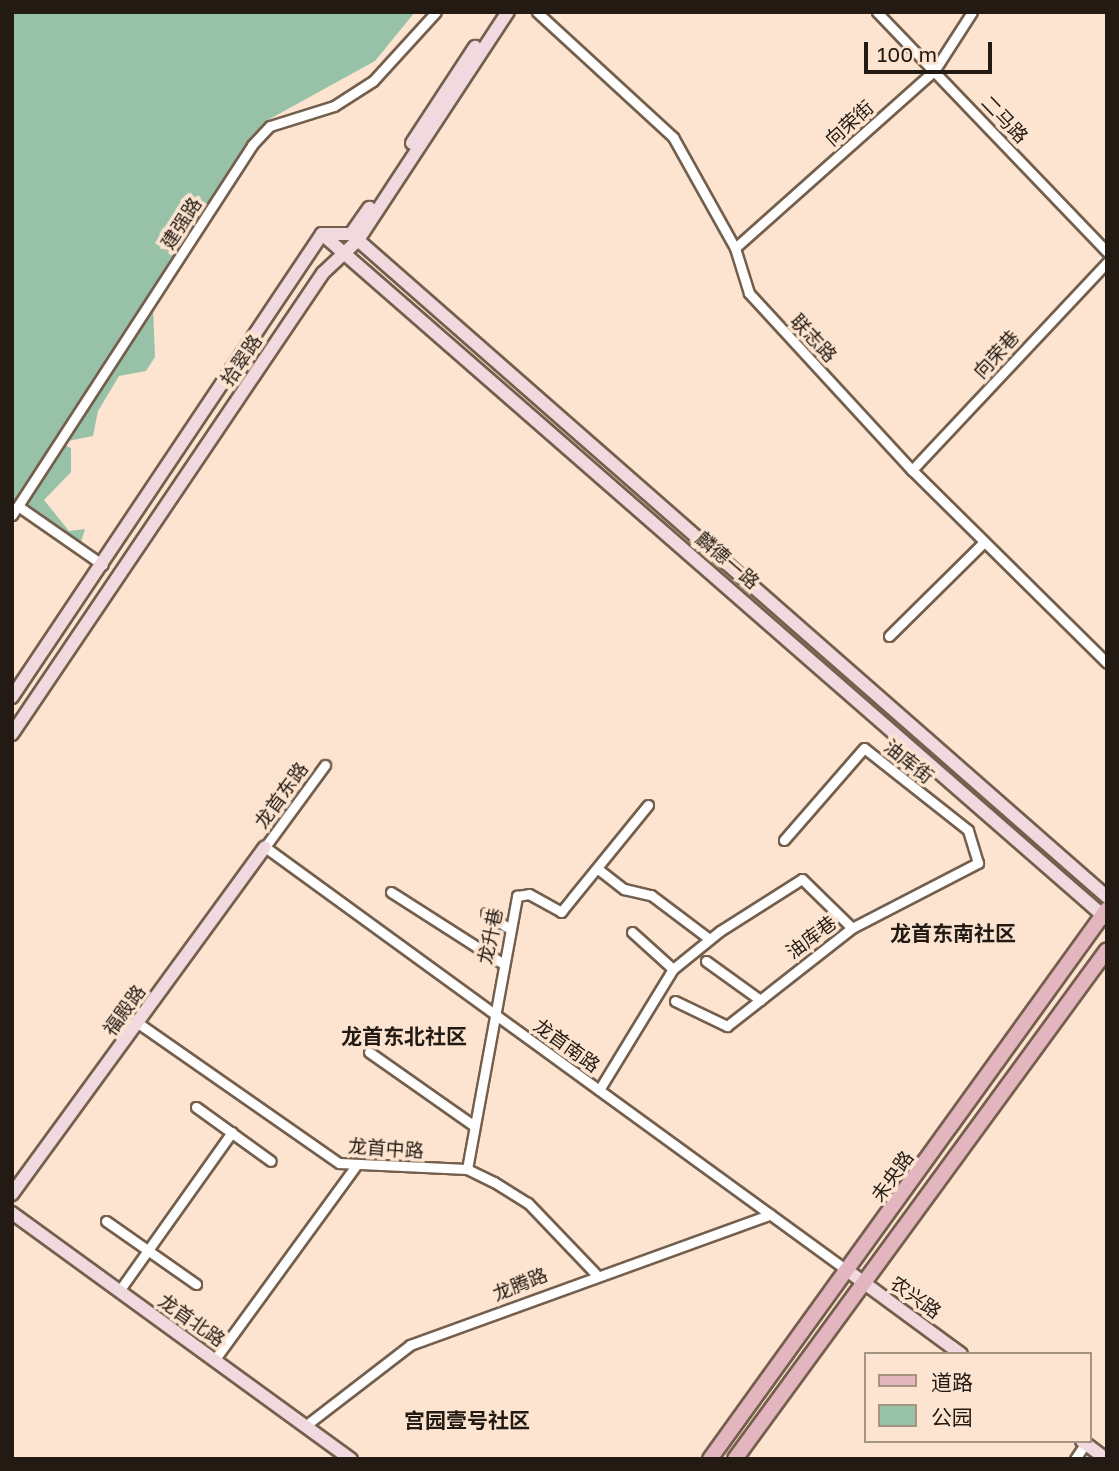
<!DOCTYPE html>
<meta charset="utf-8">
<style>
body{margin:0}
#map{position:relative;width:1119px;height:1471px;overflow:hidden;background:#fce4d0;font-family:"Golos Text","Noto Sans SC",sans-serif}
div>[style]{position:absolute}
.green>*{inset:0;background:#98c2a8}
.roads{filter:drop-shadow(2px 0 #745f4d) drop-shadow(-2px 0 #745f4d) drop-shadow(0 2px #745f4d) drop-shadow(0 -2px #745f4d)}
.street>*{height:9px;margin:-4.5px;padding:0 4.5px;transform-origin:4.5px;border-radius:4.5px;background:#fff}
.secondary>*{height:12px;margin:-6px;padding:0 6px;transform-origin:6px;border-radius:6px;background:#f1dadf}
.primary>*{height:14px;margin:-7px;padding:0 7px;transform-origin:7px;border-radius:7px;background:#e2b5bf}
span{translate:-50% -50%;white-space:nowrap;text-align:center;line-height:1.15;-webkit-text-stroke:7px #fce4d0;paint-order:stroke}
.street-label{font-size:19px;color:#221a13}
.neighbourhood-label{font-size:21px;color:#221a13;font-weight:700}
.frame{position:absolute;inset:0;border:14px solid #221a13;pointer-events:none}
.legend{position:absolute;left:864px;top:1352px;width:228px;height:91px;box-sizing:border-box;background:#fce4d0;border:2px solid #a59384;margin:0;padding:9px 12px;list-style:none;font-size:21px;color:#221a13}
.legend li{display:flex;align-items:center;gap:14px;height:35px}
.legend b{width:35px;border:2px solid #a59384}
.scale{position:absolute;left:864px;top:42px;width:128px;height:32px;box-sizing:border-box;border:4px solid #221a13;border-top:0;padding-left:9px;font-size:21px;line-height:24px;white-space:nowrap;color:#221a13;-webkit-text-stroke:5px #fce4d0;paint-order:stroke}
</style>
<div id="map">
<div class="green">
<div style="clip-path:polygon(12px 12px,415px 12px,375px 61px,266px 121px,12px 508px)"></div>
<div style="clip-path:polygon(153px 307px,155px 357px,146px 371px,119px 376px,98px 411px,93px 436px,68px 441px)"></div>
<div style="clip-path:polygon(64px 445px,71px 448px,71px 472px,44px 500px,69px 531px,85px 529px,80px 545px,24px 506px)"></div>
</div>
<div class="roads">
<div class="street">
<div style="left:537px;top:12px;width:185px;rotate:42.6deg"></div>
<div style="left:673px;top:137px;width:127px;rotate:60.8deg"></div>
<div style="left:735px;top:248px;width:47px;rotate:72.7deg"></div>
<div style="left:749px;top:293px;width:241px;rotate:47.4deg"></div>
<div style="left:912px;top:470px;width:274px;rotate:44.7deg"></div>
<div style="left:877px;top:12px;width:332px;rotate:46.2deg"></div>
<div style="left:735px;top:248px;width:266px;rotate:-41.7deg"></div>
<div style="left:934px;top:71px;width:70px;rotate:-57.2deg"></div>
<div style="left:912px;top:470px;width:285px;rotate:-46.8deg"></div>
<div style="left:18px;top:506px;width:103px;rotate:34.8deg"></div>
<div style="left:12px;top:515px;width:441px;rotate:-57deg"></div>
<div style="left:252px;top:145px;width:26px;rotate:-47deg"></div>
<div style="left:270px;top:126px;width:67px;rotate:-17.4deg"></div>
<div style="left:334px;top:106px;width:46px;rotate:-32.7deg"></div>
<div style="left:373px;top:81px;width:93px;rotate:-47.6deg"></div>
<div style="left:889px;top:636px;width:134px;rotate:-44.7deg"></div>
<div style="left:325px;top:765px;width:102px;rotate:126.2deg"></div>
<div style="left:265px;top:847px;width:721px;rotate:36.03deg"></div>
<div style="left:598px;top:869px;width:33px;rotate:38deg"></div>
<div style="left:624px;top:889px;width:28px;rotate:13deg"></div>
<div style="left:651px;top:895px;width:71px;rotate:37deg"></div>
<div style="left:391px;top:892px;width:132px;rotate:32.6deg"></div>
<div style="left:486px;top:913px;width:25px;rotate:34deg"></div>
<div style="left:632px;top:932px;width:55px;rotate:42.1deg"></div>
<div style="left:706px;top:961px;width:67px;rotate:35.8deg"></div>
<div style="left:675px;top:1001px;width:58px;rotate:25.7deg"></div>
<div style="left:727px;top:1026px;width:159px;rotate:-38.1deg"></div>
<div style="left:852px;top:928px;width:142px;rotate:-27.3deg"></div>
<div style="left:978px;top:863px;width:34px;rotate:-107deg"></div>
<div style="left:968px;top:830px;width:132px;rotate:-141.7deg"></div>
<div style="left:864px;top:748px;width:122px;rotate:131deg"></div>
<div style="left:138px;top:1023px;width:245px;rotate:34.9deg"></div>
<div style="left:339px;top:1163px;width:128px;rotate:2.7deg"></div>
<div style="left:467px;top:1169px;width:30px;rotate:26deg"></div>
<div style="left:494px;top:1182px;width:40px;rotate:32deg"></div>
<div style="left:528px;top:1203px;width:97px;rotate:46.3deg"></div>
<div style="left:369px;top:1052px;width:127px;rotate:35.1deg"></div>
<div style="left:599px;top:1090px;width:142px;rotate:-58.6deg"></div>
<div style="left:673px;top:969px;width:60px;rotate:-39deg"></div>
<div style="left:720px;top:931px;width:97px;rotate:-32.4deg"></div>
<div style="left:802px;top:879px;width:70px;rotate:44.4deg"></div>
<div style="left:196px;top:1107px;width:92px;rotate:35.8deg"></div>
<div style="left:467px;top:1169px;width:278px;rotate:-79.6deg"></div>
<div style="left:517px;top:896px;width:12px;rotate:-9deg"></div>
<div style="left:529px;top:894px;width:37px;rotate:29deg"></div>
<div style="left:561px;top:912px;width:138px;rotate:-50.9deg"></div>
<div style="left:106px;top:1221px;width:110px;rotate:35deg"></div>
<div style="left:119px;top:1291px;width:195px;rotate:-54.6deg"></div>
<div style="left:215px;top:1359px;width:238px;rotate:-53.9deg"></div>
<div style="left:305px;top:1426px;width:133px;rotate:-37.6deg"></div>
<div style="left:410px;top:1345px;width:383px;rotate:-19.9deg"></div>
<div style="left:1075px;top:1459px;width:18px;rotate:-56deg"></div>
</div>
<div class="secondary">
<div style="left:412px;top:143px;width:115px;rotate:-56.7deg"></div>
<div style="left:322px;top:234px;width:1042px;rotate:41.11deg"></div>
<div style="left:351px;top:234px;width:1006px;rotate:41.25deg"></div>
<div style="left:12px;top:697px;width:557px;rotate:-56.2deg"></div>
<div style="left:322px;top:234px;width:29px"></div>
<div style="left:351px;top:234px;width:32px;rotate:-55deg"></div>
<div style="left:12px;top:734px;width:556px;rotate:-56deg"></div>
<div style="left:323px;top:273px;width:48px;rotate:-43.3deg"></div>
<div style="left:358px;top:240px;width:273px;rotate:-56.7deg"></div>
<div style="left:12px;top:1194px;width:429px;rotate:-53.9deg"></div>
<div style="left:12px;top:1213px;width:419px;rotate:36deg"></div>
<div style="left:848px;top:1271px;width:140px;rotate:36.3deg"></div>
<div style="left:1082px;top:1441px;width:30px;rotate:37deg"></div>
</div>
<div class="primary">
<div style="left:710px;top:1459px;width:678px;rotate:-54.18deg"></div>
<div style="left:735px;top:1459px;width:630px;rotate:-53.84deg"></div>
</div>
</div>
<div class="street-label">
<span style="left:1005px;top:119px;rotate:46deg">二马路</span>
<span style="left:849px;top:123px;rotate:-42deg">向荣街</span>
<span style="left:181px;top:223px;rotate:-57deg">建强路</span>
<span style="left:814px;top:338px;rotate:47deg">联志路</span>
<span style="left:996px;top:354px;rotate:-47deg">向荣巷</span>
<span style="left:241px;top:360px;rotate:-56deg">拾翠路</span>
<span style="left:728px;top:560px;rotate:41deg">麟德一路</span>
<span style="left:909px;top:761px;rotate:38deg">油库街</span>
<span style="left:281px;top:795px;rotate:-54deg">龙首东路</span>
<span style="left:490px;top:936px;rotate:-78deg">龙升巷</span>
<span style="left:811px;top:937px;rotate:-37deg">油库巷</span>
<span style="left:124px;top:1010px;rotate:-54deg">福殿路</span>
<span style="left:567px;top:1045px;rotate:36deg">龙首南路</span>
<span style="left:386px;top:1148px;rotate:4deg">龙首中路</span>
<span style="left:892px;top:1176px;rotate:-54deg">未央路</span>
<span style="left:520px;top:1284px;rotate:-22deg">龙腾路</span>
<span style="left:916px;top:1297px;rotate:36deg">农兴路</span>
<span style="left:192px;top:1320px;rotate:35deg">龙首北路</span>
</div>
<div class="neighbourhood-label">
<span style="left:953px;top:933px">龙首东南社区</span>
<span style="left:404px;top:1036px">龙首东北社区</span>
<span style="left:467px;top:1420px">宫园壹号社区</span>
</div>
<div class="frame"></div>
<ul class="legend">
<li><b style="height:9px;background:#e2b5bf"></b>道路</li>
<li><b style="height:19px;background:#98c2a8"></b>公园</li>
</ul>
<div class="scale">100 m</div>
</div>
